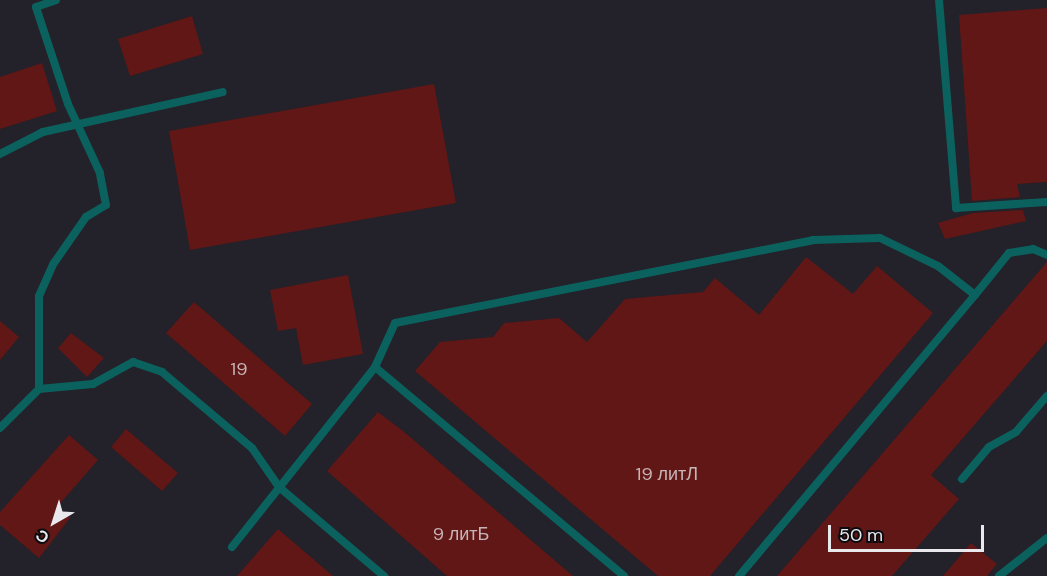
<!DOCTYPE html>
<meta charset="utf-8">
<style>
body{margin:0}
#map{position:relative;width:1047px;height:576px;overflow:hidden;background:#232129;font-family:"DM Sans",sans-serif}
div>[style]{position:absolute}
.building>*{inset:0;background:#601715}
.lane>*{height:8px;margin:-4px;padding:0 4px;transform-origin:4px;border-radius:4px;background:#0b615d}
span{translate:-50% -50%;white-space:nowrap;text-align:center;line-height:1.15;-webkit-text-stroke:4.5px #0c0b0f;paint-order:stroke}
.number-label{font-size:18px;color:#c7b4b7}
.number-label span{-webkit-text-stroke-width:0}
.north{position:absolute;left:24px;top:492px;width:60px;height:60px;-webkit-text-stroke:4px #0c0b0f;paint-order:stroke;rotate:219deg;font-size:16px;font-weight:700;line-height:24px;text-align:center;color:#e9e8ed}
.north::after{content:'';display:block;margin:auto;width:21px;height:27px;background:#e9e8ed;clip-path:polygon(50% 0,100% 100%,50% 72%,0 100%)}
.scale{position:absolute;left:828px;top:525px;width:156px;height:27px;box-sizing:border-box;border:3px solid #e9e8ed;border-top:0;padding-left:8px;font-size:18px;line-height:21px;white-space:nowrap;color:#e9e8ed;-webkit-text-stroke:4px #0c0b0f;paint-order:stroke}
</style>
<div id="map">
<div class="building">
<div style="clip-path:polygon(1047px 8px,1047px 182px,1017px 184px,1020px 197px,972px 201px,959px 15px)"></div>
<div style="clip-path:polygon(192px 16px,203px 54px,130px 76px,118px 39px)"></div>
<div style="clip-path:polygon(42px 63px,57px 111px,0 129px,0 77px)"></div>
<div style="clip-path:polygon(434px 84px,456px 203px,190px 250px,169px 131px)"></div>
<div style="clip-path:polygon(1023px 210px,1026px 221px,945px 239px,938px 223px,973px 213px)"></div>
<div style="clip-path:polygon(806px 257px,853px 294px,877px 266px,933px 313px,710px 576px,658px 576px,415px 371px,440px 342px,493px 337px,504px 323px,559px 318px,587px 342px,625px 299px,703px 292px,715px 278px,759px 315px)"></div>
<div style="clip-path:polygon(1047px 262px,1047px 341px,931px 475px,959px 499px,892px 576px,777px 576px)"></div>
<div style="clip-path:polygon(348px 275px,363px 354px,303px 365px,296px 328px,278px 331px,270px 290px)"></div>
<div style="clip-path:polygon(194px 302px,312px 404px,285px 436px,166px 333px)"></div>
<div style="clip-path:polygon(0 321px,19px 337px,0 360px)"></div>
<div style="clip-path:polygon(71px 333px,104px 358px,87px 377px,58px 348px)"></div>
<div style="clip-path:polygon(378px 412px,403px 431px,573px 576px,447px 576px,327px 471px)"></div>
<div style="clip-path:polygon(126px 429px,178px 473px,162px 491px,111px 447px)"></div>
<div style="clip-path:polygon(69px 435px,98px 460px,57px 507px,70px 518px,39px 558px,0 525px,0 512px)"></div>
<div style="clip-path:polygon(278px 529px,333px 576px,237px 576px)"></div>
<div style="clip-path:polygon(971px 543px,997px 564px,987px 576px,943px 576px)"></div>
</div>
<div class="lane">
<div style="left:939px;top:0;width:209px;rotate:85.3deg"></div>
<div style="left:956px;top:208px;width:91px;rotate:-3.8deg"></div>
<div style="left:0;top:154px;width:48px;rotate:-27.1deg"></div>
<div style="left:43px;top:132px;width:184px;rotate:-12.5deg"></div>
<div style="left:975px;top:295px;width:54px;rotate:-51deg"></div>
<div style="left:1009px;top:253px;width:24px;rotate:-9deg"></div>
<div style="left:1033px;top:249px;width:15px;rotate:23deg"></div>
<div style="left:375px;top:367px;width:325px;rotate:40deg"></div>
<div style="left:39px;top:389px;width:93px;rotate:-90deg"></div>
<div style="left:39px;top:296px;width:36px;rotate:-66deg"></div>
<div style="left:54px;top:263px;width:56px;rotate:-55.2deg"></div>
<div style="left:86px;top:217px;width:23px;rotate:-31deg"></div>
<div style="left:106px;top:205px;width:33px;rotate:-101deg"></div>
<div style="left:100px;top:173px;width:76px;rotate:-114.9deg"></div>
<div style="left:68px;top:104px;width:102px;rotate:-108.3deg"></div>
<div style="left:36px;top:7px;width:21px;rotate:-19deg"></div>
<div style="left:0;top:428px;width:55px;rotate:-45deg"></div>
<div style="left:39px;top:389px;width:54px;rotate:-5.3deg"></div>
<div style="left:93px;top:384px;width:46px;rotate:-28.8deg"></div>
<div style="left:133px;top:362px;width:31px;rotate:19deg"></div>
<div style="left:162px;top:372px;width:118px;rotate:40.2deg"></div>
<div style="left:252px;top:448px;width:47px;rotate:55.3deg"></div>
<div style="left:279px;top:487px;width:138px;rotate:40.3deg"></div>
<div style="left:962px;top:479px;width:42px;rotate:-49.8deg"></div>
<div style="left:989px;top:447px;width:31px;rotate:-29deg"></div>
<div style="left:1016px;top:432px;width:48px;rotate:-49.3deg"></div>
<div style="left:232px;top:547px;width:230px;rotate:-51.5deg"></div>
<div style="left:375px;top:367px;width:48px;rotate:-65.6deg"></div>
<div style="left:395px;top:323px;width:426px;rotate:-11.2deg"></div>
<div style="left:813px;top:240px;width:67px;rotate:-1.7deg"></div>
<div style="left:880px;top:238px;width:64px;rotate:25.8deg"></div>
<div style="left:938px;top:266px;width:47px;rotate:38.1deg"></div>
<div style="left:975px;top:295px;width:367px;rotate:130deg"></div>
<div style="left:999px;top:576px;width:61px;rotate:-38.4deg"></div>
</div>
<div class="number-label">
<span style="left:239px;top:369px">19</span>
<span style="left:667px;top:474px">19 литЛ</span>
<span style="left:461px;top:534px">9 литБ</span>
</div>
<div class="north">С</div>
<div class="scale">50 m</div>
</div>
